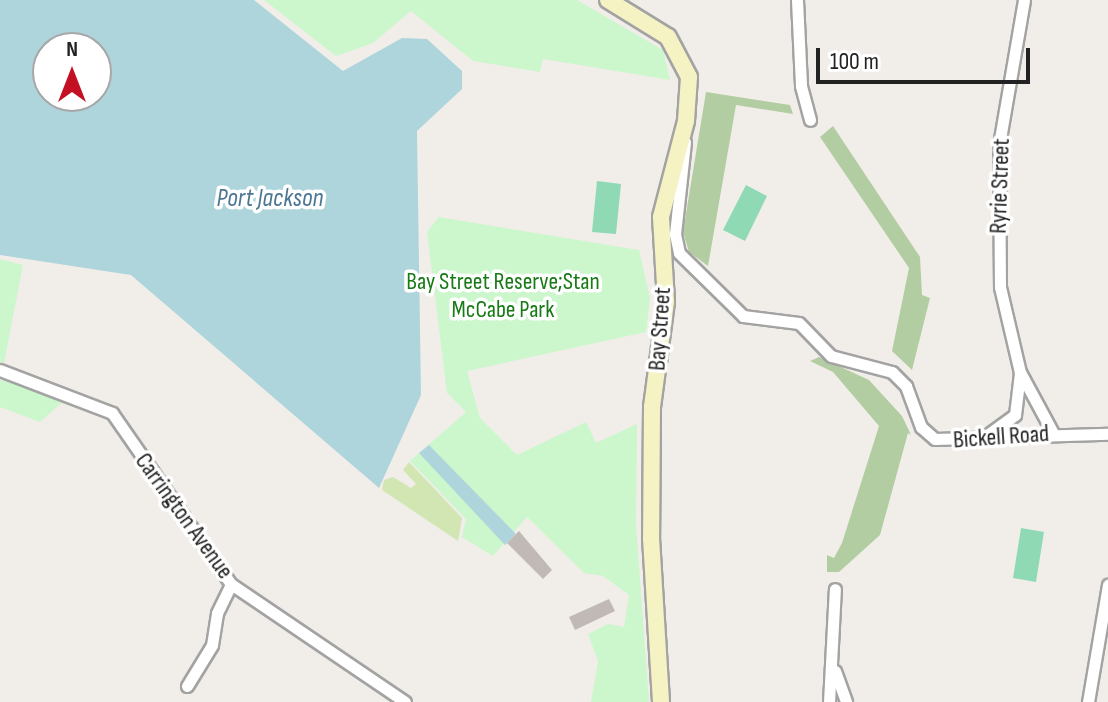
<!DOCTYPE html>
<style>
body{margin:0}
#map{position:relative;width:1108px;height:702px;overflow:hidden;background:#f1eee9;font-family:"Sofia Sans Condensed",sans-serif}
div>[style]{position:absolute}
.grass>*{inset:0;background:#d2e6b4}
.forest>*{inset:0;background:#b3cda2}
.park>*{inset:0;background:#ccf6cb}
.pitch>*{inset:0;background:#8fd9b5}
.water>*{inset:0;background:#aed5db}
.building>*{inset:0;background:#c1b9b6}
.roads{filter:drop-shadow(2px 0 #a3a3a3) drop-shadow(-2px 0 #a3a3a3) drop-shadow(0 2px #a3a3a3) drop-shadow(0 -2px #a3a3a3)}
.street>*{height:11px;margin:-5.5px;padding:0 5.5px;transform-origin:5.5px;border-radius:5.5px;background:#fff}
.secondary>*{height:16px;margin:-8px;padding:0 8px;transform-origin:8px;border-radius:8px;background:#f5f3c3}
span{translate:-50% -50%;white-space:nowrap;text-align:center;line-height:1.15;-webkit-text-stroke:7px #fff;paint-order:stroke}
.street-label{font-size:24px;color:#222}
.park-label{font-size:24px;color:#177a15}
.water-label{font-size:26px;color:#4b7694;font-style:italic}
.north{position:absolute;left:32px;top:32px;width:80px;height:80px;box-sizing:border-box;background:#fff;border:2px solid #a7a7a7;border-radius:50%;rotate:0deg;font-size:22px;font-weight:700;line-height:32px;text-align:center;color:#222}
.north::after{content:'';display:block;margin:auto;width:28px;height:36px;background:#c31123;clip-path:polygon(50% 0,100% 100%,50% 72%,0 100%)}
.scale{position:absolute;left:816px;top:48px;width:214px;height:36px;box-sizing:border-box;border:4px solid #222;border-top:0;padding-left:10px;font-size:24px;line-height:28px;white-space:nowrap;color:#222;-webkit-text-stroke:6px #fff;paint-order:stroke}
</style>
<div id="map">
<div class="grass">
<div style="clip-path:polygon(409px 462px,462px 518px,458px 541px,382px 490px,384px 480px,393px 477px,411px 488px,416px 484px,403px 470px)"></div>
</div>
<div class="forest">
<div style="clip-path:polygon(706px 92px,790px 105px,793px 114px,736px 105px,708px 266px,689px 252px,683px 232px)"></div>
<div style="clip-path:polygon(833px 126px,920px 257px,922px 295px,930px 298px,912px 370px,892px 351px,909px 268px,820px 137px)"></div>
<div style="clip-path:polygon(819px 357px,869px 380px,902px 416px,911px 435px,908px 433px,880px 535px,839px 572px,827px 572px,827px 555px,834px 558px,842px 543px,879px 426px,833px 372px,810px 361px)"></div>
</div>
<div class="park">
<div style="clip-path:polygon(264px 0,577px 0,663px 50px,670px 80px,543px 59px,540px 72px,473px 61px,411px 11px,373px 43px,336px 56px)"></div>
<div style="clip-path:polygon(439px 217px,639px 250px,650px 298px,646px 332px,467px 371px,480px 418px,517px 455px,586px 422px,596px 443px,637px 424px,636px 524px,649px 702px,591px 702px,598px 661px,588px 634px,608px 624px,624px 627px,629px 595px,603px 576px,584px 573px,527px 517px,493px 556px,462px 537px,466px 519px,410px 461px,466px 412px,447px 393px,427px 232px)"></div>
<div style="clip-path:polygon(0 259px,23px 265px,4px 363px,0 362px)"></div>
<div style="clip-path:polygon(0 380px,67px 398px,40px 422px,0 407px)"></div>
</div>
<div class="pitch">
<div style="clip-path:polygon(597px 181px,621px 184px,616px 234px,592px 232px)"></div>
<div style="clip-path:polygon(746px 185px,767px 196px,745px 241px,723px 230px)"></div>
<div style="clip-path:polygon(1021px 528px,1044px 532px,1036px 582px,1013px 578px)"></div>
</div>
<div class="water">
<div style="clip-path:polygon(evenodd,0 0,254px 0,343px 71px,402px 38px,427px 39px,462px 71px,462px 89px,417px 131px,421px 395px,379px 488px,131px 275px,0 255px,0 0,48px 48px,96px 48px,96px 96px,48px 96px,48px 48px)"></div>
<div style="clip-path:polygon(429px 445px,516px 534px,505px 545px,419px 453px)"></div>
</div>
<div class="building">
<div style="clip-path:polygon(519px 531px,552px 570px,543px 579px,507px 543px)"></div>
<div style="clip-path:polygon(609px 599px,615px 611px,575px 630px,569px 617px)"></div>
</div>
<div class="roads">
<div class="street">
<div style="left:797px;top:0;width:86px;rotate:87.3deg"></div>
<div style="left:801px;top:86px;width:35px;rotate:75deg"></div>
<div style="left:1024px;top:0;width:147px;rotate:99.8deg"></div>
<div style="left:999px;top:145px;width:142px;rotate:89.6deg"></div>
<div style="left:1000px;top:287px;width:87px;rotate:76.8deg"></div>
<div style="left:1020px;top:372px;width:69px;rotate:61.6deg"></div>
<div style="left:685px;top:142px;width:93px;rotate:96.2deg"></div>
<div style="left:675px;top:234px;width:19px;rotate:78deg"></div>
<div style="left:679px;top:253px;width:90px;rotate:44.5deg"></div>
<div style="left:743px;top:316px;width:56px;rotate:7.1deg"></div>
<div style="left:799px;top:323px;width:46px;rotate:45.9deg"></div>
<div style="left:831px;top:356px;width:63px;rotate:14.7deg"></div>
<div style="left:892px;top:372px;width:20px;rotate:45deg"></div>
<div style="left:906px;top:386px;width:44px;rotate:69.9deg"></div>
<div style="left:921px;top:427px;width:18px;rotate:41deg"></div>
<div style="left:935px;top:439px;width:173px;rotate:-1.7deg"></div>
<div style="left:0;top:370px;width:120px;rotate:21deg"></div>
<div style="left:112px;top:413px;width:208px;rotate:55.2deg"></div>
<div style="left:231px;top:584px;width:210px;rotate:34.1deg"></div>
<div style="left:990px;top:433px;width:31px;rotate:-36deg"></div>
<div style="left:1015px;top:415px;width:42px;rotate:-83.2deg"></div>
<div style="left:835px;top:671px;width:33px;rotate:70deg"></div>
<div style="left:187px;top:686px;width:48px;rotate:-58.6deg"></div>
<div style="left:212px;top:645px;width:32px;rotate:-81deg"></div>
<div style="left:217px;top:613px;width:32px;rotate:-64deg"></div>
<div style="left:829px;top:702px;width:113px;rotate:-87deg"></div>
<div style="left:1088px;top:702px;width:119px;rotate:-80.3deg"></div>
</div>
<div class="secondary">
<div style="left:608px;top:0;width:70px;rotate:31.7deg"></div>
<div style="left:668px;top:37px;width:45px;rotate:62.3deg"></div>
<div style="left:689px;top:77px;width:44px;rotate:93.9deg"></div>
<div style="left:686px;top:121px;width:99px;rotate:104.6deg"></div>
<div style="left:661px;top:217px;width:85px;rotate:86.6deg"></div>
<div style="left:666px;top:302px;width:106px;rotate:97.6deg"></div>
<div style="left:652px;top:407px;width:131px;rotate:90.4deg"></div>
<div style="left:651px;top:538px;width:164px;rotate:86.5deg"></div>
</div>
</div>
<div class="street-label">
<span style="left:1000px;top:186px;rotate:-88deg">Ryrie Street</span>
<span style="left:660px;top:329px;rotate:-86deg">Bay Street</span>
<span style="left:1001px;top:437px;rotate:-4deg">Bickell Road</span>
<span style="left:184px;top:516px;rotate:54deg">Carrington Avenue</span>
</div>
<div class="park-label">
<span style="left:503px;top:296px">Bay Street Reserve;Stan<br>McCabe Park</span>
</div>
<div class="water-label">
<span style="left:270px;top:199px">Port Jackson</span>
</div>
<div class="north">N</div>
<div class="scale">100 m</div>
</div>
